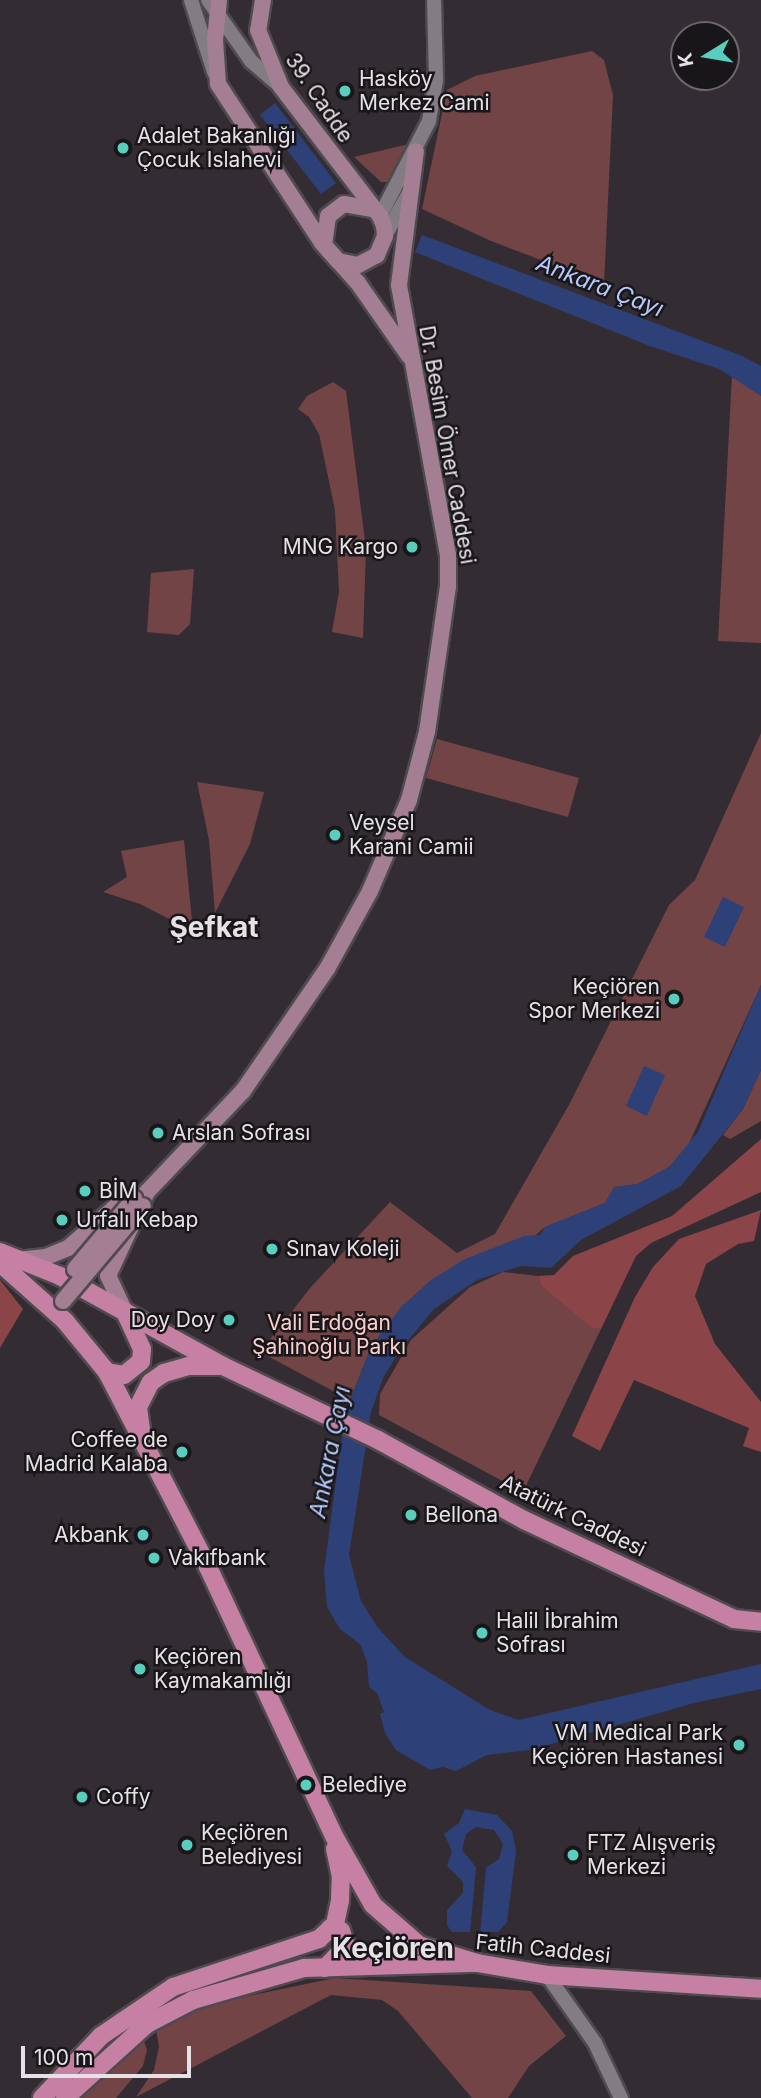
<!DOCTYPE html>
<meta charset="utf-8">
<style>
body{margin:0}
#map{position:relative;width:761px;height:2098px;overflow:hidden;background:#332d33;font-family:Inter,sans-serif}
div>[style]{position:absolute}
.green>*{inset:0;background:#724446}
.forest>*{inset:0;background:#8b4448}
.water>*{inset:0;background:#2d4178}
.pier>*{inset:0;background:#332d33}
.roads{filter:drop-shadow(2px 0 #4f4a50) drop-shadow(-2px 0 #4f4a50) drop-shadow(0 2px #4f4a50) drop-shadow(0 -2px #4f4a50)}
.tertiary>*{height:14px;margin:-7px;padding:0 7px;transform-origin:7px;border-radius:7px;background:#837c83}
.secondary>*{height:16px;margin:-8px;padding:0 8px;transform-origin:8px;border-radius:8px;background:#a47e93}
.primary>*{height:18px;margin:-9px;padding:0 9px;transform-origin:9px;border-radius:9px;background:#c680a3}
.bridges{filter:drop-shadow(2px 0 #4f4a50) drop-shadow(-2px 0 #4f4a50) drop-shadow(0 2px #4f4a50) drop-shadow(0 -2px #4f4a50)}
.secondary-bridge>*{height:16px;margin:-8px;padding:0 8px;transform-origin:8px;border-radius:8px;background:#a47e93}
.dots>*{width:19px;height:19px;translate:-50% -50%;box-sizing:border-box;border:4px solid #191619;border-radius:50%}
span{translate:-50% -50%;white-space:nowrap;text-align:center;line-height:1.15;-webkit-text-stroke:5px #191619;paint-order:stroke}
.poi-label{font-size:21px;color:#e5e1e6}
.left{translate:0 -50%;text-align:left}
.right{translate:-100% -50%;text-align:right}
.street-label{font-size:21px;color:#e5e1e6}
.park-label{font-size:21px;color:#fbcece}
.water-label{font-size:23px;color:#b4c9fd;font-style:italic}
.district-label{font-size:28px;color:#e5e1e6;font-weight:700}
.north{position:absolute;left:670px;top:21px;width:70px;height:70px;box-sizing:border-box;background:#191619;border:2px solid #6b676b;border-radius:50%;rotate:259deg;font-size:19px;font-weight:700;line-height:28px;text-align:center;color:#e5e1e6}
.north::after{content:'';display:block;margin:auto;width:24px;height:32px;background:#59cebe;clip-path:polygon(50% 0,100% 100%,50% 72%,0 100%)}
.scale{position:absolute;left:21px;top:2046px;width:170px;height:32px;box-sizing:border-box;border:4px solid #e5e1e6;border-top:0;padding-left:9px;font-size:21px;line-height:24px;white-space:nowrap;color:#e5e1e6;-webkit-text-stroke:5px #191619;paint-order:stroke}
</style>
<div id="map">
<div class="green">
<div style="clip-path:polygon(592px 51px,604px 60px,613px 95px,604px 284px,491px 241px,422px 209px,447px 90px,475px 76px)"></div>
<div style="clip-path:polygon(409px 144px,398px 172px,389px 182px,381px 182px,354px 157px)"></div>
<div style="clip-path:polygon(732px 375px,761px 396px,761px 643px,718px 641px)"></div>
<div style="clip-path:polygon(333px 382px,346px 391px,366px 549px,363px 638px,332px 632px,339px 592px,335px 510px,319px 434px,309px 417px,298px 409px,307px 396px)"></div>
<div style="clip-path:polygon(194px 569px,190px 624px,179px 635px,147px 632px,151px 573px)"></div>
<div style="clip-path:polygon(761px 733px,761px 985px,686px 1150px,669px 1167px,638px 1184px,615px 1187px,605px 1203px,545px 1227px,531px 1239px,466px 1259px,371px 1347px,350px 1400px,260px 1352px,311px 1287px,390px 1202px,457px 1253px,495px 1234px,570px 1103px,669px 905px,695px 880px)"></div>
<div style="clip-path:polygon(437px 739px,579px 778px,568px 817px,426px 778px)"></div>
<div style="clip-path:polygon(197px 782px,264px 792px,250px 844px,215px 913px,209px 840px)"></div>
<div style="clip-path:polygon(184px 840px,193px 931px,140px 904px,103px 892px,127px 877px,121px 851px)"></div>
<div style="clip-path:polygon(761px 1070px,761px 1121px,730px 1139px,723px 1135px,743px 1109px)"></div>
<div style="clip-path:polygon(503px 1272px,538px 1276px,541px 1286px,591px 1326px,601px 1329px,523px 1492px,379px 1415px,380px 1394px,411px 1340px,470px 1287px)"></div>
<div style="clip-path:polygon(335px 1978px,531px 1991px,566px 2036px,529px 2066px,508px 2098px,472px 2098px,398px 2011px,382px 2000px,331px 1995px,136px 2097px,154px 2070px,159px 2047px,156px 2028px,200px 2006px)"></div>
<div style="clip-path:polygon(143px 2038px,147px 2050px,143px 2066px,116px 2098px,81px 2098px)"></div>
</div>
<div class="forest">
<div style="clip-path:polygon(761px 1139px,761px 1192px,651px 1243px,636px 1256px,601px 1329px,591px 1327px,541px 1286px,538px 1276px,554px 1275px,573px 1256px,672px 1216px)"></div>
<div style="clip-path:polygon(761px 1210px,754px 1241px,738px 1244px,706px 1264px,695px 1296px,715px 1344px,761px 1402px,761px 1452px,743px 1446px,749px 1428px,634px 1380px,600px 1451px,572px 1436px,635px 1297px,653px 1267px,679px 1239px)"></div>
<div style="clip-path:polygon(0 1280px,23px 1309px,0 1348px)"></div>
</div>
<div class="water">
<div style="clip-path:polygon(275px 103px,336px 183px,321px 194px,260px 115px)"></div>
<div style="clip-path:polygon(422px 235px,742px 356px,761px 366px,761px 396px,719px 369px,650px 346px,415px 252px)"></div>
<div style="clip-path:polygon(723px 897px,744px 907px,725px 947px,704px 937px)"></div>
<div style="clip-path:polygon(761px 985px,761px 1070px,743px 1109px,681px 1186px,581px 1240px,551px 1268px,521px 1266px,477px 1280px,434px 1309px,400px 1350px,383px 1378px,371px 1412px,349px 1555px,361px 1601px,378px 1628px,405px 1657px,490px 1710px,519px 1720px,761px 1664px,761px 1689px,694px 1703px,530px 1750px,487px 1755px,456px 1771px,443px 1767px,430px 1770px,396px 1750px,385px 1733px,380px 1714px,384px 1712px,377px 1693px,369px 1687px,367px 1661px,360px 1644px,340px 1629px,327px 1607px,324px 1571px,341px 1443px,350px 1400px,371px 1347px,401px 1307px,431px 1280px,465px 1259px,524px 1236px,540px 1235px,545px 1227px,605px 1203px,614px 1187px,638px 1184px,669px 1167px,698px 1132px)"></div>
<div style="clip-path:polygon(644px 1066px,665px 1075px,647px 1116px,626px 1106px)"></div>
<div style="clip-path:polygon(465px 1809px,497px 1815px,512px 1831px,516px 1851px,507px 1922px,498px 1932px,452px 1932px,447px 1925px,447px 1910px,463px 1893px,463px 1882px,447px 1866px,452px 1851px,444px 1834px,459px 1823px)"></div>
</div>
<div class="pier">
<div style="clip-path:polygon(476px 1827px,494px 1830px,503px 1844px,499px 1859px,486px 1868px,480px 1934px,470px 1933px,476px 1867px,462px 1850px,466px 1834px)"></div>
</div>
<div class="roads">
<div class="tertiary">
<div style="left:191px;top:0;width:76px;rotate:72.3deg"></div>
<div style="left:208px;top:0;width:75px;rotate:54.8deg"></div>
<div style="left:251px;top:61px;width:40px;rotate:41deg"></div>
<div style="left:380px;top:216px;width:107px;rotate:-62.7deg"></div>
<div style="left:429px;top:121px;width:42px;rotate:-80.3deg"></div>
<div style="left:436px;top:80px;width:80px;rotate:-91.4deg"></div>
<div style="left:385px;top:236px;width:51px;rotate:-60.9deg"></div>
<div style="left:547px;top:1975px;width:83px;rotate:54.8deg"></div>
<div style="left:595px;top:2043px;width:61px;rotate:64.7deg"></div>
</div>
<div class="secondary">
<div style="left:219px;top:0;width:40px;rotate:95.7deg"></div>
<div style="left:215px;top:40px;width:44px;rotate:86.1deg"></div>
<div style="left:218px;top:84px;width:190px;rotate:56.8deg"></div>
<div style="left:322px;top:243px;width:54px;rotate:48deg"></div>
<div style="left:358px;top:283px;width:89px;rotate:55.1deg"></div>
<div style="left:263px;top:0;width:30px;rotate:99deg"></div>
<div style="left:258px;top:30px;width:61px;rotate:68deg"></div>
<div style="left:281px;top:87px;width:163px;rotate:52.5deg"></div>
<div style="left:380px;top:216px;width:11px;rotate:68deg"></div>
<div style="left:384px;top:226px;width:10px;rotate:84deg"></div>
<div style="left:385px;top:236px;width:21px;rotate:113deg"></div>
<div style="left:377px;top:255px;width:21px;rotate:152deg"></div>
<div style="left:358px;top:265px;width:20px;rotate:-169deg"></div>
<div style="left:338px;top:261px;width:21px;rotate:-131deg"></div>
<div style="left:324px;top:245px;width:29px;rotate:-82deg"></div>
<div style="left:328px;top:216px;width:20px;rotate:-37deg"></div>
<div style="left:344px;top:204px;width:29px;rotate:10deg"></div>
<div style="left:16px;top:1260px;width:30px;rotate:-6deg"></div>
<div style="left:46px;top:1257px;width:24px;rotate:-22deg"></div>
<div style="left:68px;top:1248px;width:61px;rotate:-41deg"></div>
<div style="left:114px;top:1208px;width:24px;rotate:-24deg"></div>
<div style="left:125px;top:1312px;width:40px;rotate:-115deg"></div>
<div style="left:108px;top:1276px;width:93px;rotate:-65.1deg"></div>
<div style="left:147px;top:1192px;width:139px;rotate:-46.5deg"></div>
<div style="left:243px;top:1091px;width:148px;rotate:-55.5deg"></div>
<div style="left:327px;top:969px;width:89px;rotate:-61.1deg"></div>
<div style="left:370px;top:891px;width:99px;rotate:-66.8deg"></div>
<div style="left:409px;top:800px;width:70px;rotate:-75.2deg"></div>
<div style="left:427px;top:732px;width:148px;rotate:-81.8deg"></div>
<div style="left:448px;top:586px;width:31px;rotate:-90deg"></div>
<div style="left:448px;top:555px;width:274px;rotate:-100.3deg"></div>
<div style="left:399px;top:285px;width:135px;rotate:-82.8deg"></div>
</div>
<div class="primary">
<div style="left:0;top:1252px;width:65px;rotate:21.8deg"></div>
<div style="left:60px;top:1276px;width:186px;rotate:28.9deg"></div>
<div style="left:223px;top:1366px;width:172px;rotate:25.5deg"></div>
<div style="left:378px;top:1440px;width:166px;rotate:28.7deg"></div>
<div style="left:524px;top:1520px;width:232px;rotate:25.2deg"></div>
<div style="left:734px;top:1619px;width:27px;rotate:6deg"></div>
<div style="left:0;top:1263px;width:87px;rotate:41.7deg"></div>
<div style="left:65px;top:1321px;width:66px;rotate:50.5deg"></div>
<div style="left:107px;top:1372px;width:220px;rotate:62.6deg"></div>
<div style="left:208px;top:1567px;width:297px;rotate:64.9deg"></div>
<div style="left:334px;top:1836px;width:79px;rotate:60.5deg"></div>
<div style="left:373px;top:1905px;width:61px;rotate:41deg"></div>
<div style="left:419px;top:1945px;width:61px;rotate:17.2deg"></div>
<div style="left:107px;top:1372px;width:17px;rotate:10deg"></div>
<div style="left:124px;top:1375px;width:22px;rotate:-39deg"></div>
<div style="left:141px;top:1361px;width:12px;rotate:-85deg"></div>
<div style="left:142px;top:1349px;width:41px;rotate:-114.7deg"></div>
<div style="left:141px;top:1429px;width:22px;rotate:-98deg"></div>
<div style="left:138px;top:1407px;width:28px;rotate:-63deg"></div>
<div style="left:151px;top:1382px;width:16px;rotate:-35deg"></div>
<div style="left:164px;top:1373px;width:25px;rotate:-16deg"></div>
<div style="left:188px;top:1366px;width:31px"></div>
<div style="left:325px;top:1968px;width:30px;rotate:-46deg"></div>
<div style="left:346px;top:1946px;width:16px;rotate:-108deg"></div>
<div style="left:341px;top:1931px;width:11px;rotate:-165deg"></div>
<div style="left:42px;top:2098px;width:86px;rotate:-46.4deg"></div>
<div style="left:101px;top:2036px;width:87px;rotate:-34.2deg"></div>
<div style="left:173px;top:1987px;width:154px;rotate:-18.2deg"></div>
<div style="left:319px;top:1939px;width:22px;rotate:-43deg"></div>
<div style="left:335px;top:1924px;width:25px;rotate:-78deg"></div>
<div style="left:340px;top:1900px;width:23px;rotate:-88deg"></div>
<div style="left:341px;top:1877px;width:29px;rotate:-102deg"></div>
<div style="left:65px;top:2098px;width:110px;rotate:-42.1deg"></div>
<div style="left:147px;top:2024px;width:52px;rotate:-27.6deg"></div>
<div style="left:193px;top:2000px;width:116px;rotate:-16.1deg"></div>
<div style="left:304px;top:1968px;width:173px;rotate:-1.7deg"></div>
<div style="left:477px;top:1963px;width:71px;rotate:9.7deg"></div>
<div style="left:547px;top:1975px;width:214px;rotate:3.7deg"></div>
</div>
</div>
<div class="bridges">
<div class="secondary-bridge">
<div style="left:75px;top:1269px;width:92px;rotate:-49.9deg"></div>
<div style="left:63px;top:1301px;width:124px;rotate:-49.9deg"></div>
</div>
</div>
<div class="dots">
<div style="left:345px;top:91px;background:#59cebe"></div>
<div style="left:123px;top:148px;background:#59cebe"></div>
<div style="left:412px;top:547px;background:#59cebe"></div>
<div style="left:335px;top:835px;background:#59cebe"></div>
<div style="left:674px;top:999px;background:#59cebe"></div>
<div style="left:158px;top:1133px;background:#59cebe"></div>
<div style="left:85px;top:1191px;background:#59cebe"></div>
<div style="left:62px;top:1220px;background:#59cebe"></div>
<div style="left:272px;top:1249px;background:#59cebe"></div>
<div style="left:229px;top:1320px;background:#59cebe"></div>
<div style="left:182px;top:1452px;background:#59cebe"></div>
<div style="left:411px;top:1515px;background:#59cebe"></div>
<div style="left:143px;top:1535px;background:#59cebe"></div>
<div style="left:154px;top:1558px;background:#59cebe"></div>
<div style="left:482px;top:1633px;background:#59cebe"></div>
<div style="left:140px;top:1669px;background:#59cebe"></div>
<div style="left:739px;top:1745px;background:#59cebe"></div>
<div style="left:306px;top:1785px;background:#59cebe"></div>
<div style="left:82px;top:1797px;background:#59cebe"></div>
<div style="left:187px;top:1845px;background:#59cebe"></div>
<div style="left:573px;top:1855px;background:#59cebe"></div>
</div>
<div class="poi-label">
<span class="left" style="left:359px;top:91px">Hasköy<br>Merkez Cami</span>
<span class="left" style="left:137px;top:148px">Adalet Bakanlığı<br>Çocuk Islahevi</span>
<span class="right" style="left:398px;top:547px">MNG Kargo</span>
<span class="left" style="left:349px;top:835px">Veysel<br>Karani Camii</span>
<span class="right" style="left:660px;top:999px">Keçiören<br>Spor Merkezi</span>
<span class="left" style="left:172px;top:1133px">Arslan Sofrası</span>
<span class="left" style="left:99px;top:1191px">BİM</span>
<span class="left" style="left:76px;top:1220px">Urfalı Kebap</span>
<span class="left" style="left:286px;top:1249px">Sınav Koleji</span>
<span class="right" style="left:215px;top:1320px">Doy Doy</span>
<span class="right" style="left:168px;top:1452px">Coffee de<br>Madrid Kalaba</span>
<span class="left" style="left:425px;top:1515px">Bellona</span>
<span class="right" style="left:129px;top:1535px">Akbank</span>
<span class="left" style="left:168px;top:1558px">Vakıfbank</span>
<span class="left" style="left:496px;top:1633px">Halil İbrahim<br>Sofrası</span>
<span class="left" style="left:154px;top:1669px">Keçiören<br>Kaymakamlığı</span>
<span class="right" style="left:723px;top:1745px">VM Medical Park<br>Keçiören Hastanesi</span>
<span class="left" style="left:322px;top:1785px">Belediye</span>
<span class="left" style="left:96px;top:1797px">Coffy</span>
<span class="left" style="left:201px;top:1845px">Keçiören<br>Belediyesi</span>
<span class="left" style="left:587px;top:1855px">FTZ Alışveriş<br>Merkezi</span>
</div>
<div class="street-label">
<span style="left:319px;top:98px;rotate:56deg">39. Cadde</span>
<span style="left:447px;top:445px;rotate:80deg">Dr. Besim Ömer Caddesi</span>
<span style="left:573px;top:1516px;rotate:26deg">Atatürk Caddesi</span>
<span style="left:543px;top:1949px;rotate:6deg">Fatih Caddesi</span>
</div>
<div class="park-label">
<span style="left:329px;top:1335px">Vali Erdoğan<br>Şahinoğlu Parkı</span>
</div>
<div class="water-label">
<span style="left:600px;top:286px;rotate:21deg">Ankara Çayı</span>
<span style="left:330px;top:1452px;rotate:-79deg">Ankara Çayı</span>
</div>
<div class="district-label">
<span style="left:214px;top:927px">Şefkat</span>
<span style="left:393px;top:1948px">Keçiören</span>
</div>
<div class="north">K</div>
<div class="scale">100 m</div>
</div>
